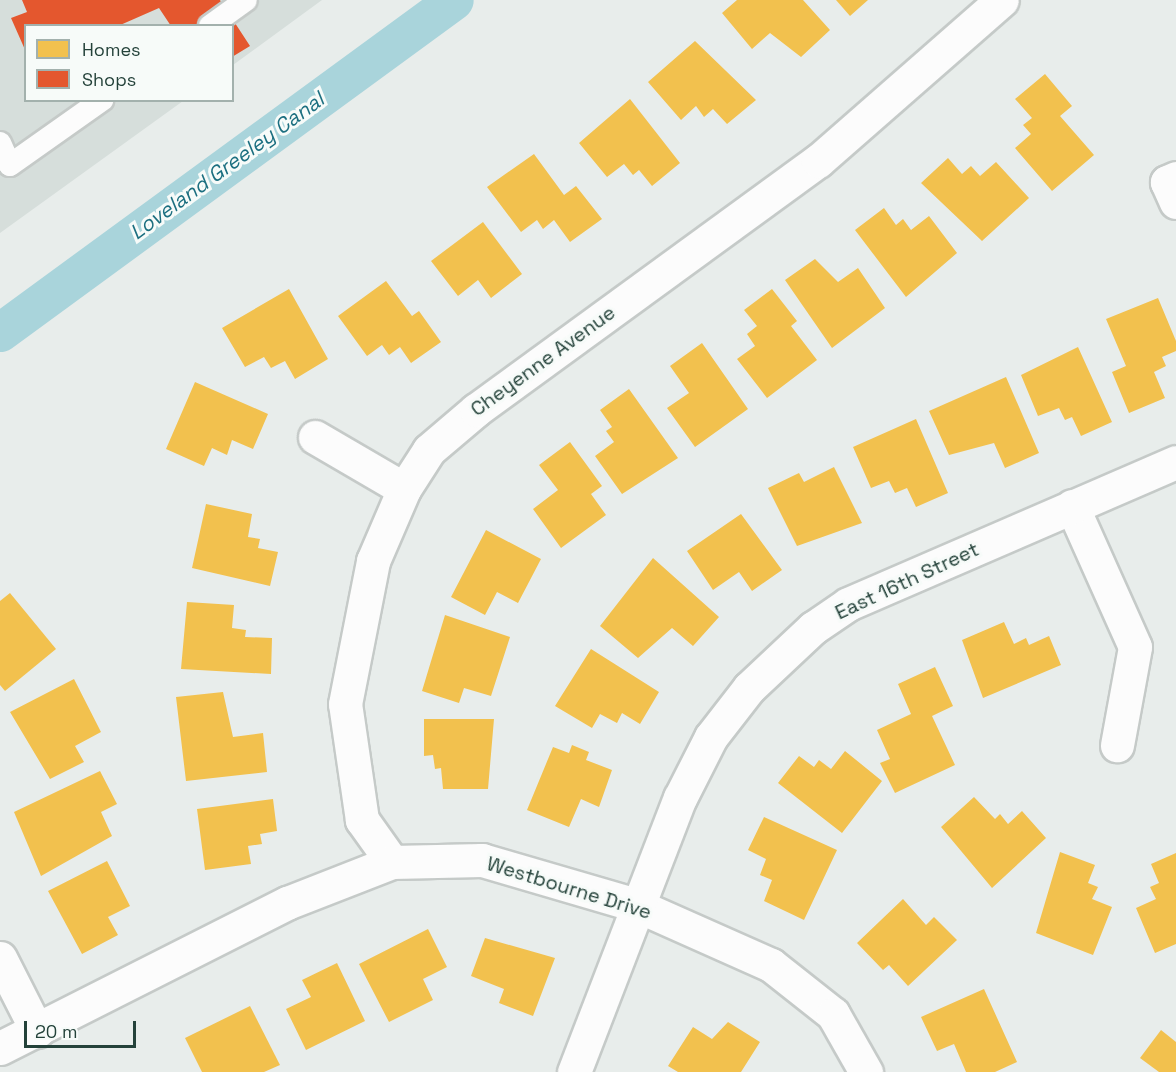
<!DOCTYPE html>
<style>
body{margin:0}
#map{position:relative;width:1176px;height:1072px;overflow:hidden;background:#e8edeb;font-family:"Space Grotesk",sans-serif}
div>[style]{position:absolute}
.built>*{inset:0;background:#d6dedb}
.homes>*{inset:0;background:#f2c14e}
.shops>*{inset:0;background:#e4572e}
.canal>*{height:39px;margin:-19.5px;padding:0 19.5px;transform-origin:19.5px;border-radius:19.5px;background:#a9d4db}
.roads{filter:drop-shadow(2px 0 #c5cac8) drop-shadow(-2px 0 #c5cac8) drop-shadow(0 2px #c5cac8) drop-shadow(0 -2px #c5cac8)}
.lane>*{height:22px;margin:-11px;padding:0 11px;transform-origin:11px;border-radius:11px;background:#fcfcfc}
.street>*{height:33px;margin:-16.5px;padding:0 16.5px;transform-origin:16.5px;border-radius:16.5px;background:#fcfcfc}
span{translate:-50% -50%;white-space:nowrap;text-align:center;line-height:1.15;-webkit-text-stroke:6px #f7fbf9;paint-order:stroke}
.street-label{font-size:20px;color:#24423a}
.water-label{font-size:21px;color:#1c6f80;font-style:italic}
.legend{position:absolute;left:24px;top:24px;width:210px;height:78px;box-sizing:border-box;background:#f7fbf9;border:2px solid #a3b1ad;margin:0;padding:8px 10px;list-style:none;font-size:18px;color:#24423a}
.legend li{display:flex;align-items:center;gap:12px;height:30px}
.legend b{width:30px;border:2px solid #a3b1ad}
.scale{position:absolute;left:24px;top:1021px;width:112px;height:27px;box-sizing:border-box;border:3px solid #24423a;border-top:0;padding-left:8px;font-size:18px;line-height:21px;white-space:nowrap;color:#24423a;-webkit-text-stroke:4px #f7fbf9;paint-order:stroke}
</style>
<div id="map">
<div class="built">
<div style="clip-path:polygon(0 0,322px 0,233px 65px,232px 26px,26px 26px,26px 100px,183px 101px,0 233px)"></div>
</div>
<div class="homes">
<div style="clip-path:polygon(737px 0,803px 0,830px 30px,801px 57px,770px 33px,752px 49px,722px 13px)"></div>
<div style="clip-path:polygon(836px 0,868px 0,850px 16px)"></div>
<div style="clip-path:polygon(695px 41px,756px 100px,727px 124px,713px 109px,704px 117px,696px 106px,681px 120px,648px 82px)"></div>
<div style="clip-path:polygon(1045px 74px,1072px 106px,1060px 116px,1094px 155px,1052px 191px,1015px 148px,1031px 134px,1023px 125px,1032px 118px,1015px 99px)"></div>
<div style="clip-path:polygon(630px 99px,680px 163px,652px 186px,639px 170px,633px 175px,624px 164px,607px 177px,579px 143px)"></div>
<div style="clip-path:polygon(534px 154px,564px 195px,576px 186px,602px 219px,570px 242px,554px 220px,543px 229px,537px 220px,521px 232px,487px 187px)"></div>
<div style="clip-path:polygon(948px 158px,962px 174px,971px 166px,980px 176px,996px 162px,1029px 198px,982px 241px,921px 183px)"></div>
<div style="clip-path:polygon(884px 208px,896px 225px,903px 219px,911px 230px,929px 216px,957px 253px,906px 297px,855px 230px)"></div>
<div style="clip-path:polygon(483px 222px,522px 274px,491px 298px,478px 280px,458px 296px,431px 261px)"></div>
<div style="clip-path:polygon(815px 259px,838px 282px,858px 268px,885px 308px,832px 348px,785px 280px)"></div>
<div style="clip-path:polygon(386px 281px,412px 316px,419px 311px,441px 342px,411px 363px,400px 347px,389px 355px,382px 345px,367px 356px,338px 316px)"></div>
<div style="clip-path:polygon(289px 289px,328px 359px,295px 379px,285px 361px,271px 368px,264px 357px,245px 367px,222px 328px)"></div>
<div style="clip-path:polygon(772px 289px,797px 321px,791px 326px,817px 360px,767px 398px,737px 359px,755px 346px,747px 334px,757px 326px,744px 310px)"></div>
<div style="clip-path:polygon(1158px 298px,1176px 341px,1176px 351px,1162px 357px,1166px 366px,1154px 372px,1165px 398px,1129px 413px,1112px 372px,1126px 366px,1106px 319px)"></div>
<div style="clip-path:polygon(702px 343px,748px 409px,695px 447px,667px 408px,689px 393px,670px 366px)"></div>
<div style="clip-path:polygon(1078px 347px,1112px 422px,1081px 436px,1072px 417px,1065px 420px,1059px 408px,1038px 416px,1021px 375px)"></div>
<div style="clip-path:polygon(1006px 377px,1039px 453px,1005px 468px,994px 443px,949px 455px,929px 411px)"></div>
<div style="clip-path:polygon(195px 382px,268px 414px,253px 449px,232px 440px,227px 455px,212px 448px,204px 466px,166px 449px)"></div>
<div style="clip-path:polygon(629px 389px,678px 458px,622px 494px,595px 456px,614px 442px,606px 431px,612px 427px,600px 410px)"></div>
<div style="clip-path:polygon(916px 419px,948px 493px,916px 507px,907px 488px,895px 493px,889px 481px,871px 488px,853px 447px)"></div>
<div style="clip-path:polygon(570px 442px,602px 486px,591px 494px,606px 515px,561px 548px,533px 509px,558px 490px,539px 465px)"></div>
<div style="clip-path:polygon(834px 467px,862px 523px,797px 546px,768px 488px,799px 473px,804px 482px)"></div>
<div style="clip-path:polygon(206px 504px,252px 514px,248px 537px,260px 539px,258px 548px,278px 552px,270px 586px,192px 568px)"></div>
<div style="clip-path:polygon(741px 514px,782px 570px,752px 591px,739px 572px,713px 590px,687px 551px)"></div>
<div style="clip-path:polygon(486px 530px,541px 559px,518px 603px,497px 592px,485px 615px,451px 597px)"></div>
<div style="clip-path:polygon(653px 558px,719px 617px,693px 646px,672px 628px,638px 658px,600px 626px)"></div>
<div style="clip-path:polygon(10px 593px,56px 649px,5px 691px,0 685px,0 601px)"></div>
<div style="clip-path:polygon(187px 602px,234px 605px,232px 628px,246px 630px,245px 637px,272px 638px,271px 674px,181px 669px)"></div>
<div style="clip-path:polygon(445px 615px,510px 637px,491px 696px,464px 688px,459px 703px,422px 691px)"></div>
<div style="clip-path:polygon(1004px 622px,1014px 644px,1026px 638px,1029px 645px,1049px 636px,1061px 665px,983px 698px,962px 640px)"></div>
<div style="clip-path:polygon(591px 649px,659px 692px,640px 724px,622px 713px,617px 723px,600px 714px,592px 728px,555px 706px)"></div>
<div style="clip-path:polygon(935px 667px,953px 706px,932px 716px,955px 765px,895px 793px,880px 763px,890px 759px,877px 730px,911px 714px,898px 684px)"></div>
<div style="clip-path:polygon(74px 679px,101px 732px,75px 746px,84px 762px,50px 779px,10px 712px)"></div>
<div style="clip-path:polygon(223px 692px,233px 737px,263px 733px,267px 772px,186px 781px,176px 697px)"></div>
<div style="clip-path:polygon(424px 719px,494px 719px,488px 789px,443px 789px,441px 768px,435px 769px,433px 755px,424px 756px)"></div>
<div style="clip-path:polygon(572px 745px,589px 752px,586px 760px,612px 770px,599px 807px,581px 799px,569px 827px,527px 810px,553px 747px,569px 753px)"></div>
<div style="clip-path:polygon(845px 751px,882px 781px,842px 833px,778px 783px,799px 756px,814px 767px,819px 760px,831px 769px)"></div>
<div style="clip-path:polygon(100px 771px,117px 804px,101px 812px,112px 836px,41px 876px,14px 812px)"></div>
<div style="clip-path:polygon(974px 797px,995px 819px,1000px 814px,1008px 824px,1022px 811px,1046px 838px,992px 888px,941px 827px)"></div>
<div style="clip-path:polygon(273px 799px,277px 831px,260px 834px,262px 844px,248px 846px,251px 864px,205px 870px,197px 809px)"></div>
<div style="clip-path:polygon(764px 817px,837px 850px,804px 920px,764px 901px,772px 880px,760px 875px,766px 859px,748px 850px)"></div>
<div style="clip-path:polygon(1060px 852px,1095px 865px,1088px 883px,1098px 887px,1092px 899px,1112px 907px,1093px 955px,1036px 933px)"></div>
<div style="clip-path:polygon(1176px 853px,1176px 944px,1155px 953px,1136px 908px,1156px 899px,1150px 887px,1159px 883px,1151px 864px)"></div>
<div style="clip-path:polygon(107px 861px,130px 906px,108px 917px,118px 935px,82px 954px,48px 891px)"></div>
<div style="clip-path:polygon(903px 899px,926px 925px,934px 917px,957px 940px,908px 986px,889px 965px,883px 970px,857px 943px)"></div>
<div style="clip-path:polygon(428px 929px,447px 967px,423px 979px,433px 1000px,389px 1022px,359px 964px)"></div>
<div style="clip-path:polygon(485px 938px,555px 958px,533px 1016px,499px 1003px,504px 989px,471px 976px)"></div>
<div style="clip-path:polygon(337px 963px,365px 1021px,306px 1050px,286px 1009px,311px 997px,302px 980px)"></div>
<div style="clip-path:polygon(984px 989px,1017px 1062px,995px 1072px,966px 1072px,954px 1044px,937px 1051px,921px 1017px)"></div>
<div style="clip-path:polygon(250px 1006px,280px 1065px,264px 1072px,202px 1072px,185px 1038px)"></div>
<div style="clip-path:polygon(728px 1022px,760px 1042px,741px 1072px,678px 1072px,668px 1066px,693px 1027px,712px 1039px)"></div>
<div style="clip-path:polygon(1161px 1030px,1176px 1042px,1176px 1072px,1159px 1072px,1140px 1058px)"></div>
</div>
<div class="shops">
<div style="clip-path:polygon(22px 0,220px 0,250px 46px,232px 57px,232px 26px,171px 26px,159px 8px,118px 26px,26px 26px,26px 52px,11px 18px,27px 12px)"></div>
</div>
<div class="canal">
<div style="left:0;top:332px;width:562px;rotate:-36.18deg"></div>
</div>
<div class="roads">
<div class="lane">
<div style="left:210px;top:26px;width:44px;rotate:-35.8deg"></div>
<div style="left:0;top:143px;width:24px;rotate:66deg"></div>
<div style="left:10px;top:165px;width:113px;rotate:-35.2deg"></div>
</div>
<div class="street">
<div style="left:1176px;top:178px;width:10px;rotate:156deg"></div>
<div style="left:1167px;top:182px;width:22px;rotate:66deg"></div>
<div style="left:315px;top:437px;width:103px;rotate:30.3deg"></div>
<div style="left:1072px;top:506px;width:154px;rotate:65.9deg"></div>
<div style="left:1135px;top:647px;width:100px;rotate:100.4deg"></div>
<div style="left:392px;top:862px;width:52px;rotate:-125.5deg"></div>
<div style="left:362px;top:820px;width:117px;rotate:-98.3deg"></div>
<div style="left:345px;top:704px;width:146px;rotate:-78.9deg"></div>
<div style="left:373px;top:561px;width:78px;rotate:-66.7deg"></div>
<div style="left:404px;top:489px;width:46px;rotate:-57.3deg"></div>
<div style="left:429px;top:450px;width:62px;rotate:-40.4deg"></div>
<div style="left:476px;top:410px;width:423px;rotate:-36.1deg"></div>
<div style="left:818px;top:161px;width:244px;rotate:-41.2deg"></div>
<div style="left:0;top:958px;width:82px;rotate:63.1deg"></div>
<div style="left:0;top:1048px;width:322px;rotate:-26.8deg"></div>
<div style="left:287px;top:903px;width:113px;rotate:-21.3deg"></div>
<div style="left:392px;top:862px;width:90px;rotate:-1.3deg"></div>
<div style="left:482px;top:860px;width:160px;rotate:16.3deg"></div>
<div style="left:636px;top:905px;width:148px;rotate:24deg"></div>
<div style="left:771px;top:965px;width:79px;rotate:38.3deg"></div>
<div style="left:833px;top:1014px;width:67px;rotate:60.4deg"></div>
<div style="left:574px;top:1072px;width:294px;rotate:-68.9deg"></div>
<div style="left:680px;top:798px;width:68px;rotate:-63.1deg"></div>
<div style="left:711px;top:737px;width:62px;rotate:-52.2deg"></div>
<div style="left:749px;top:688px;width:88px;rotate:-43.2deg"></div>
<div style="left:813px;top:628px;width:42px;rotate:-34.4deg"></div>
<div style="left:848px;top:604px;width:357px;rotate:-23.4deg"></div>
</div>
</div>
<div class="street-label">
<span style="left:543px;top:361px;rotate:-36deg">Cheyenne Avenue</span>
<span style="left:907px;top:581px;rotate:-25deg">East 16th Street</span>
<span style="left:569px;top:888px;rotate:17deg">Westbourne Drive</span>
</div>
<div class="water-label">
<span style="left:227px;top:166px;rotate:-36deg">Loveland Greeley Canal</span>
</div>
<ul class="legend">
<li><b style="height:16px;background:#f2c14e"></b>Homes</li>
<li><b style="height:16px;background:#e4572e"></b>Shops</li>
</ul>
<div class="scale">20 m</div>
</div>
